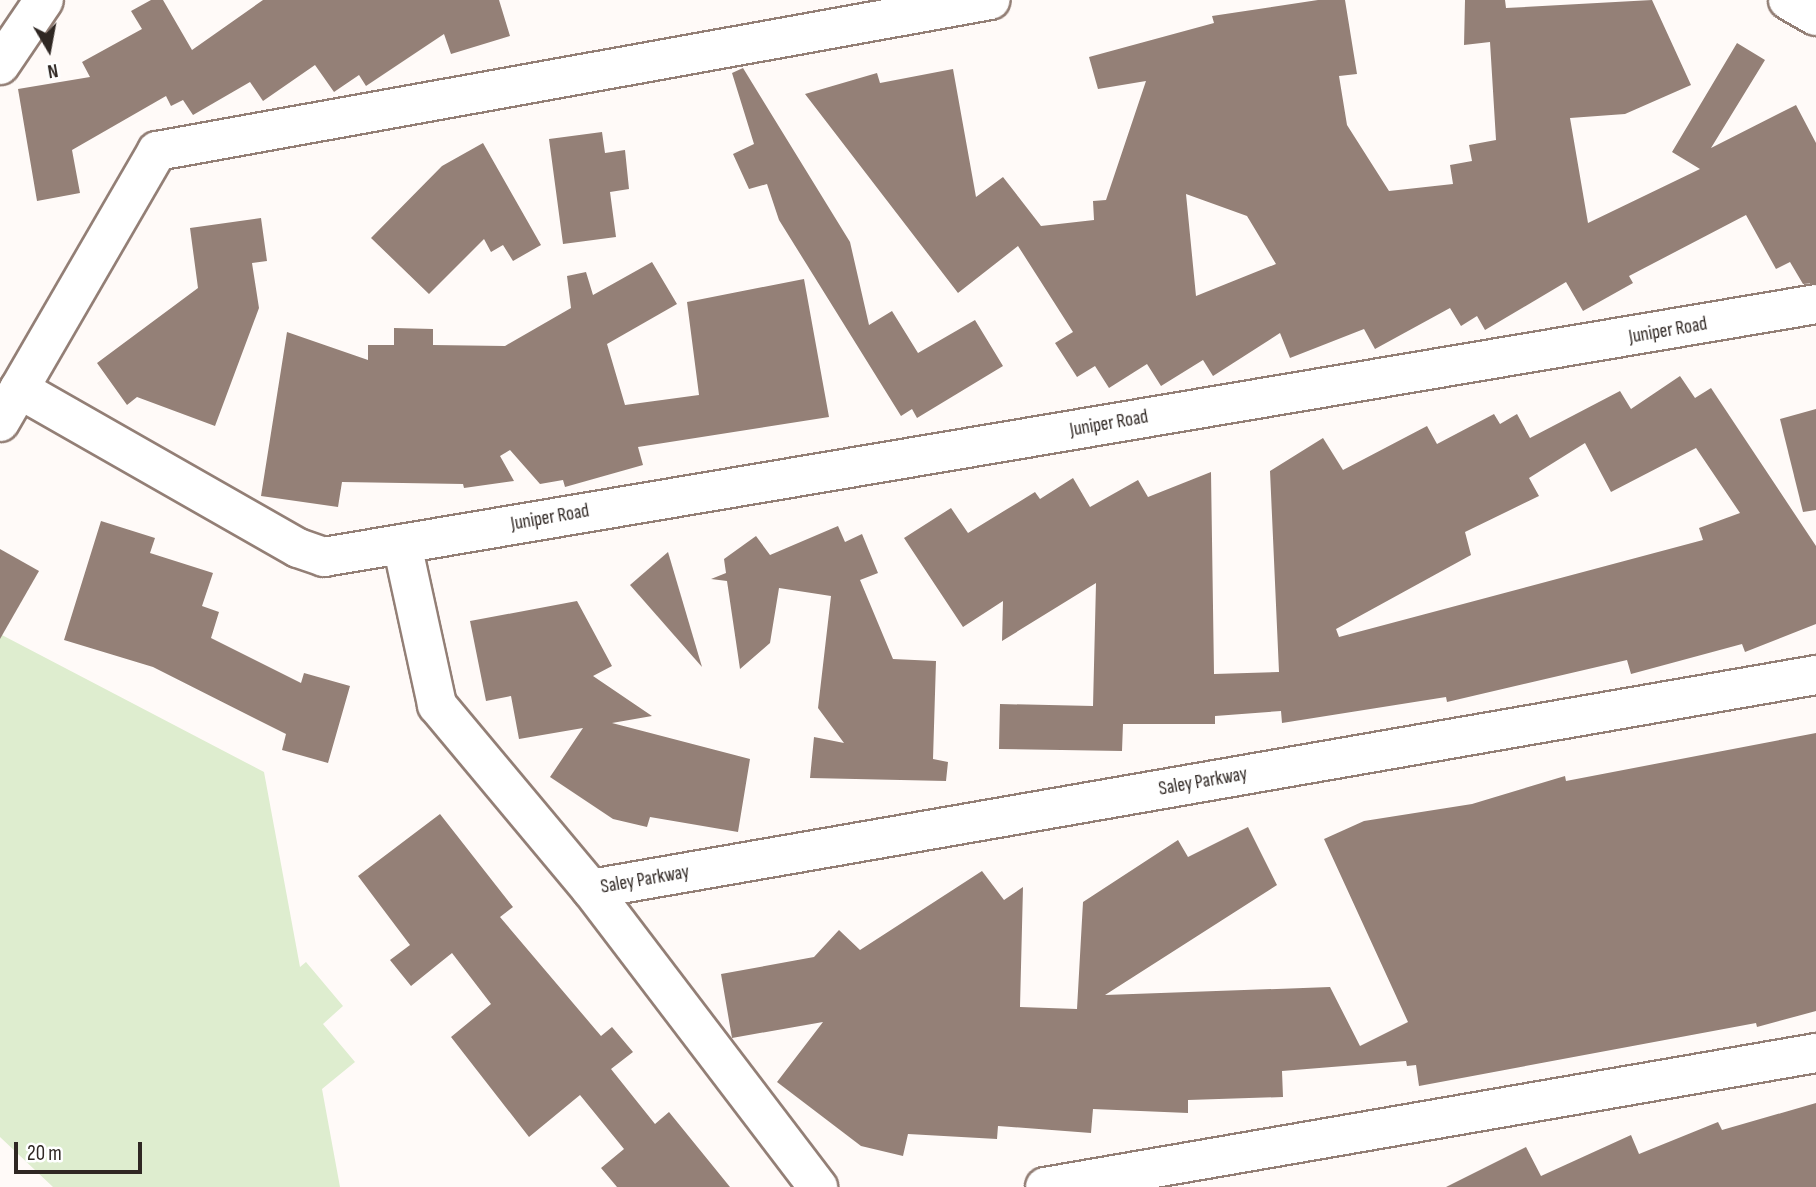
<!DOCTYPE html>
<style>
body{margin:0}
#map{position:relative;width:1816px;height:1187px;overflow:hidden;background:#fffaf8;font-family:"Sofia Sans Condensed",sans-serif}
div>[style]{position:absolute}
.green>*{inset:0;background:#deedcf}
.building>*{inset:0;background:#948077}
.roads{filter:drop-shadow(2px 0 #937f76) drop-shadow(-2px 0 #937f76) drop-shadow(0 2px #937f76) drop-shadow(0 -2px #937f76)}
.minor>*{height:38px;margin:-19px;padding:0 19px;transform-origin:19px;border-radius:19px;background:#fff}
span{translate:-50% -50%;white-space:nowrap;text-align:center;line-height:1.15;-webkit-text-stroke:5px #fff;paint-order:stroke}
.street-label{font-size:19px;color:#2f2723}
.north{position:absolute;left:14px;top:14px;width:70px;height:70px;-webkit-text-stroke:5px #fff;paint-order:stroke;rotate:170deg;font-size:19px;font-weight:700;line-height:28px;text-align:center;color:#2f2723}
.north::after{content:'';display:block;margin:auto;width:24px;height:32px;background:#2f2723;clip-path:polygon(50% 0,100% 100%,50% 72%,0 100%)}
.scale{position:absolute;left:14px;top:1142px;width:128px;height:32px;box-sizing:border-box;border:4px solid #2f2723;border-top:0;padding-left:9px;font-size:21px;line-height:24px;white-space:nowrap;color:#2f2723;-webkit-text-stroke:5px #fff;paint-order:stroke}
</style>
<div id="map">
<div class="green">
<div style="clip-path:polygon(0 634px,264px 772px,300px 967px,306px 962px,343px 1006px,323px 1024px,355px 1062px,322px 1089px,340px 1187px,53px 1187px,0 1137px)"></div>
</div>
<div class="building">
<div style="clip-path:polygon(151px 0,163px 0,192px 50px,263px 0,499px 0,510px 36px,451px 54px,444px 34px,366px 86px,359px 75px,334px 92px,315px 65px,263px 101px,250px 82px,193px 115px,183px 100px,171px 106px,166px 96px,72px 150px,80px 193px,37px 201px,18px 89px,90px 77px,82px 62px,142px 29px,131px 11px)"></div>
<div style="clip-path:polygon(evenodd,1318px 0,1345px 0,1357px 74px,1339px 76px,1347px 125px,1389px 191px,1453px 184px,1450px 165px,1472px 161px,1469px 145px,1496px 140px,1490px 42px,1464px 45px,1465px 0,1505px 0,1506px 8px,1652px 0,1691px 85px,1625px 114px,1570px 118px,1588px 223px,1700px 169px,1672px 152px,1737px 43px,1765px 60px,1711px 148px,1796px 105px,1816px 143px,1816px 283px,1803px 284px,1790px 262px,1776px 269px,1746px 215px,1629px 276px,1633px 283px,1583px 311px,1566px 282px,1485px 330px,1477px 316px,1461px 326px,1450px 308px,1375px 349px,1364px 329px,1290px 358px,1280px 333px,1213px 376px,1203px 360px,1161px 386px,1147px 364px,1109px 388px,1095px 366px,1077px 377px,1055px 343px,1073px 332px,1018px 246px,958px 293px,805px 94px,877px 73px,880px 83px,953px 69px,976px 197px,1003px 177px,1041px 226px,1094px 220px,1093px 201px,1106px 200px,1146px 81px,1098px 89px,1089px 57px,1214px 23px,1212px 16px,1318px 0,1186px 194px,1247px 216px,1276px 264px,1196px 296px,1186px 194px)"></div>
<div style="clip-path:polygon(743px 68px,850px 242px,869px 325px,892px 311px,918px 353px,975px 320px,1003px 366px,917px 418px,912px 409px,901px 416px,779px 220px,767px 184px,749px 189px,733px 154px,754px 144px,732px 73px)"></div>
<div style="clip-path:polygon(602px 132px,605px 153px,625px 150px,629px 189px,610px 192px,616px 237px,563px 244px,549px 139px)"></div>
<div style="clip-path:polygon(483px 143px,541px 245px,513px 261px,503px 245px,491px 252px,484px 239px,429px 294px,371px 238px,442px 166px)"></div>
<div style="clip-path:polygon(261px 218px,267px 261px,252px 263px,259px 308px,215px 426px,137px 397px,127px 405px,97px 363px,198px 288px,190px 228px)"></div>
<div style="clip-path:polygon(652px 262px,677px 304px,607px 344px,625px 405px,699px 395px,687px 302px,804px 279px,829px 417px,638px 447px,643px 465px,565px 487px,563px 480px,540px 484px,510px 450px,500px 456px,514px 481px,464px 488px,463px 484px,342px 482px,338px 507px,261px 496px,287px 332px,368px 360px,368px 345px,394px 345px,394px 328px,433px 329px,433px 345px,505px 346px,571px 308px,567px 276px,586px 272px,593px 295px)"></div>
<div style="clip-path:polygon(evenodd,1680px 376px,1695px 398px,1711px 388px,1816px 546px,1816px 624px,1745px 652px,1742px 644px,1631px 674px,1627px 660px,1447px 702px,1446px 697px,1282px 723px,1281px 711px,1215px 716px,1215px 724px,1123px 724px,1122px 751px,999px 749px,1000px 704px,1093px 706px,1096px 583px,1002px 641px,1003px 601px,963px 627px,904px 538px,951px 508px,968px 533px,1035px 492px,1040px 499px,1073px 478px,1090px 507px,1138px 480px,1148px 497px,1211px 472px,1214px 674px,1279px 672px,1270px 471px,1323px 438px,1343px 470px,1427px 426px,1437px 444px,1494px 414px,1500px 424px,1517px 414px,1530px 438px,1620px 391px,1631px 409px,1680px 376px,1585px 443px,1611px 492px,1696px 448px,1740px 513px,1699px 528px,1703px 540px,1339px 637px,1336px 629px,1471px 555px,1465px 532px,1539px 496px,1529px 478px,1585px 443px)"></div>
<div style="clip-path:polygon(1816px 409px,1816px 510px,1803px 512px,1780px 419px)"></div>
<div style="clip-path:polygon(101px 521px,155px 538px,150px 553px,213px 573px,202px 606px,219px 612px,211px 638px,301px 683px,304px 673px,350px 686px,328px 763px,282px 750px,286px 734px,153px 667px,64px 640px)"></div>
<div style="clip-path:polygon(838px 526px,845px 542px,862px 534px,878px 573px,860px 580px,893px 659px,936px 661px,933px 759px,948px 762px,946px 781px,810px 778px,814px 737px,844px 743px,818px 708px,831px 596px,779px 588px,770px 643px,740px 669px,727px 581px,711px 579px,726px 573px,724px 559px,756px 536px,770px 555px)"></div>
<div style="clip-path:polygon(0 549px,39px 571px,0 639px)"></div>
<div style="clip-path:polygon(668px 552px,702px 667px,630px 585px)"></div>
<div style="clip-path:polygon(577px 601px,612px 666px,593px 676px,652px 716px,612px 723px,750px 759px,738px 832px,650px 817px,647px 827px,613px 819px,550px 777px,583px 728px,519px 739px,511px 696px,486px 701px,470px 621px)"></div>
<div style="clip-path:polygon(1816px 733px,1816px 1011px,1757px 1027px,1756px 1023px,1419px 1086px,1416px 1065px,1407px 1066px,1406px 1061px,1282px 1071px,1283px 1097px,1188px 1100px,1188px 1113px,1093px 1109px,1091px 1133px,998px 1126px,997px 1139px,908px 1134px,903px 1156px,861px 1146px,777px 1082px,823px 1022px,732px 1038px,721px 974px,814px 957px,839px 930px,860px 950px,982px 871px,1004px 900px,1023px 887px,1020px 1007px,1077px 1009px,1083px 902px,1178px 840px,1188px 857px,1248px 827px,1277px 885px,1105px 995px,1330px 987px,1360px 1046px,1408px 1022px,1324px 839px,1364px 821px,1472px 804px,1565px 776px,1566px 781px)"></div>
<div style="clip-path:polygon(440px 814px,513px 907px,500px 917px,601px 1036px,612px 1027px,633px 1052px,611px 1069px,655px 1124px,669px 1112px,730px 1187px,617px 1187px,601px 1168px,624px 1149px,580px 1095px,529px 1137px,451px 1037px,491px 1004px,452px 953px,411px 986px,390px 960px,410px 945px,358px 876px)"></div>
<div style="clip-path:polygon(1816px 1103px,1816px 1187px,1446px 1187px,1526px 1147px,1541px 1176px,1631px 1135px,1639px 1154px,1718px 1122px,1722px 1130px)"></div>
</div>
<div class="roads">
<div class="minor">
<div style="left:1788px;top:0;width:32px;rotate:30deg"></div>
<div style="left:0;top:65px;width:78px;rotate:-55.9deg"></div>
<div style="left:19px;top:389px;width:321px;rotate:29.7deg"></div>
<div style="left:298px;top:548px;width:28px;rotate:19deg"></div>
<div style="left:324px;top:557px;width:1513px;rotate:-9.62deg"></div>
<div style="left:0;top:422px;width:313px;rotate:-59.9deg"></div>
<div style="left:157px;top:151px;width:847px;rotate:-10.27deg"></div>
<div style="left:402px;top:544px;width:165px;rotate:77.7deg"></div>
<div style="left:437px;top:705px;width:240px;rotate:50.1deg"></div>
<div style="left:591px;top:889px;width:375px;rotate:52.7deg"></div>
<div style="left:591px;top:889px;width:1244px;rotate:-9.91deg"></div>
<div style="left:1045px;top:1187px;width:783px;rotate:-9.86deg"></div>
</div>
</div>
<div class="street-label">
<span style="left:1668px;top:331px;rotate:-10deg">Juniper Road</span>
<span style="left:1109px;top:424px;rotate:-10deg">Juniper Road</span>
<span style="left:550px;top:518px;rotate:-10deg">Juniper Road</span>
<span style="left:1203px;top:782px;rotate:-10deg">Saley Parkway</span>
<span style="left:645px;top:880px;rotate:-10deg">Saley Parkway</span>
</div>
<div class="north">N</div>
<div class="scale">20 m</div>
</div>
